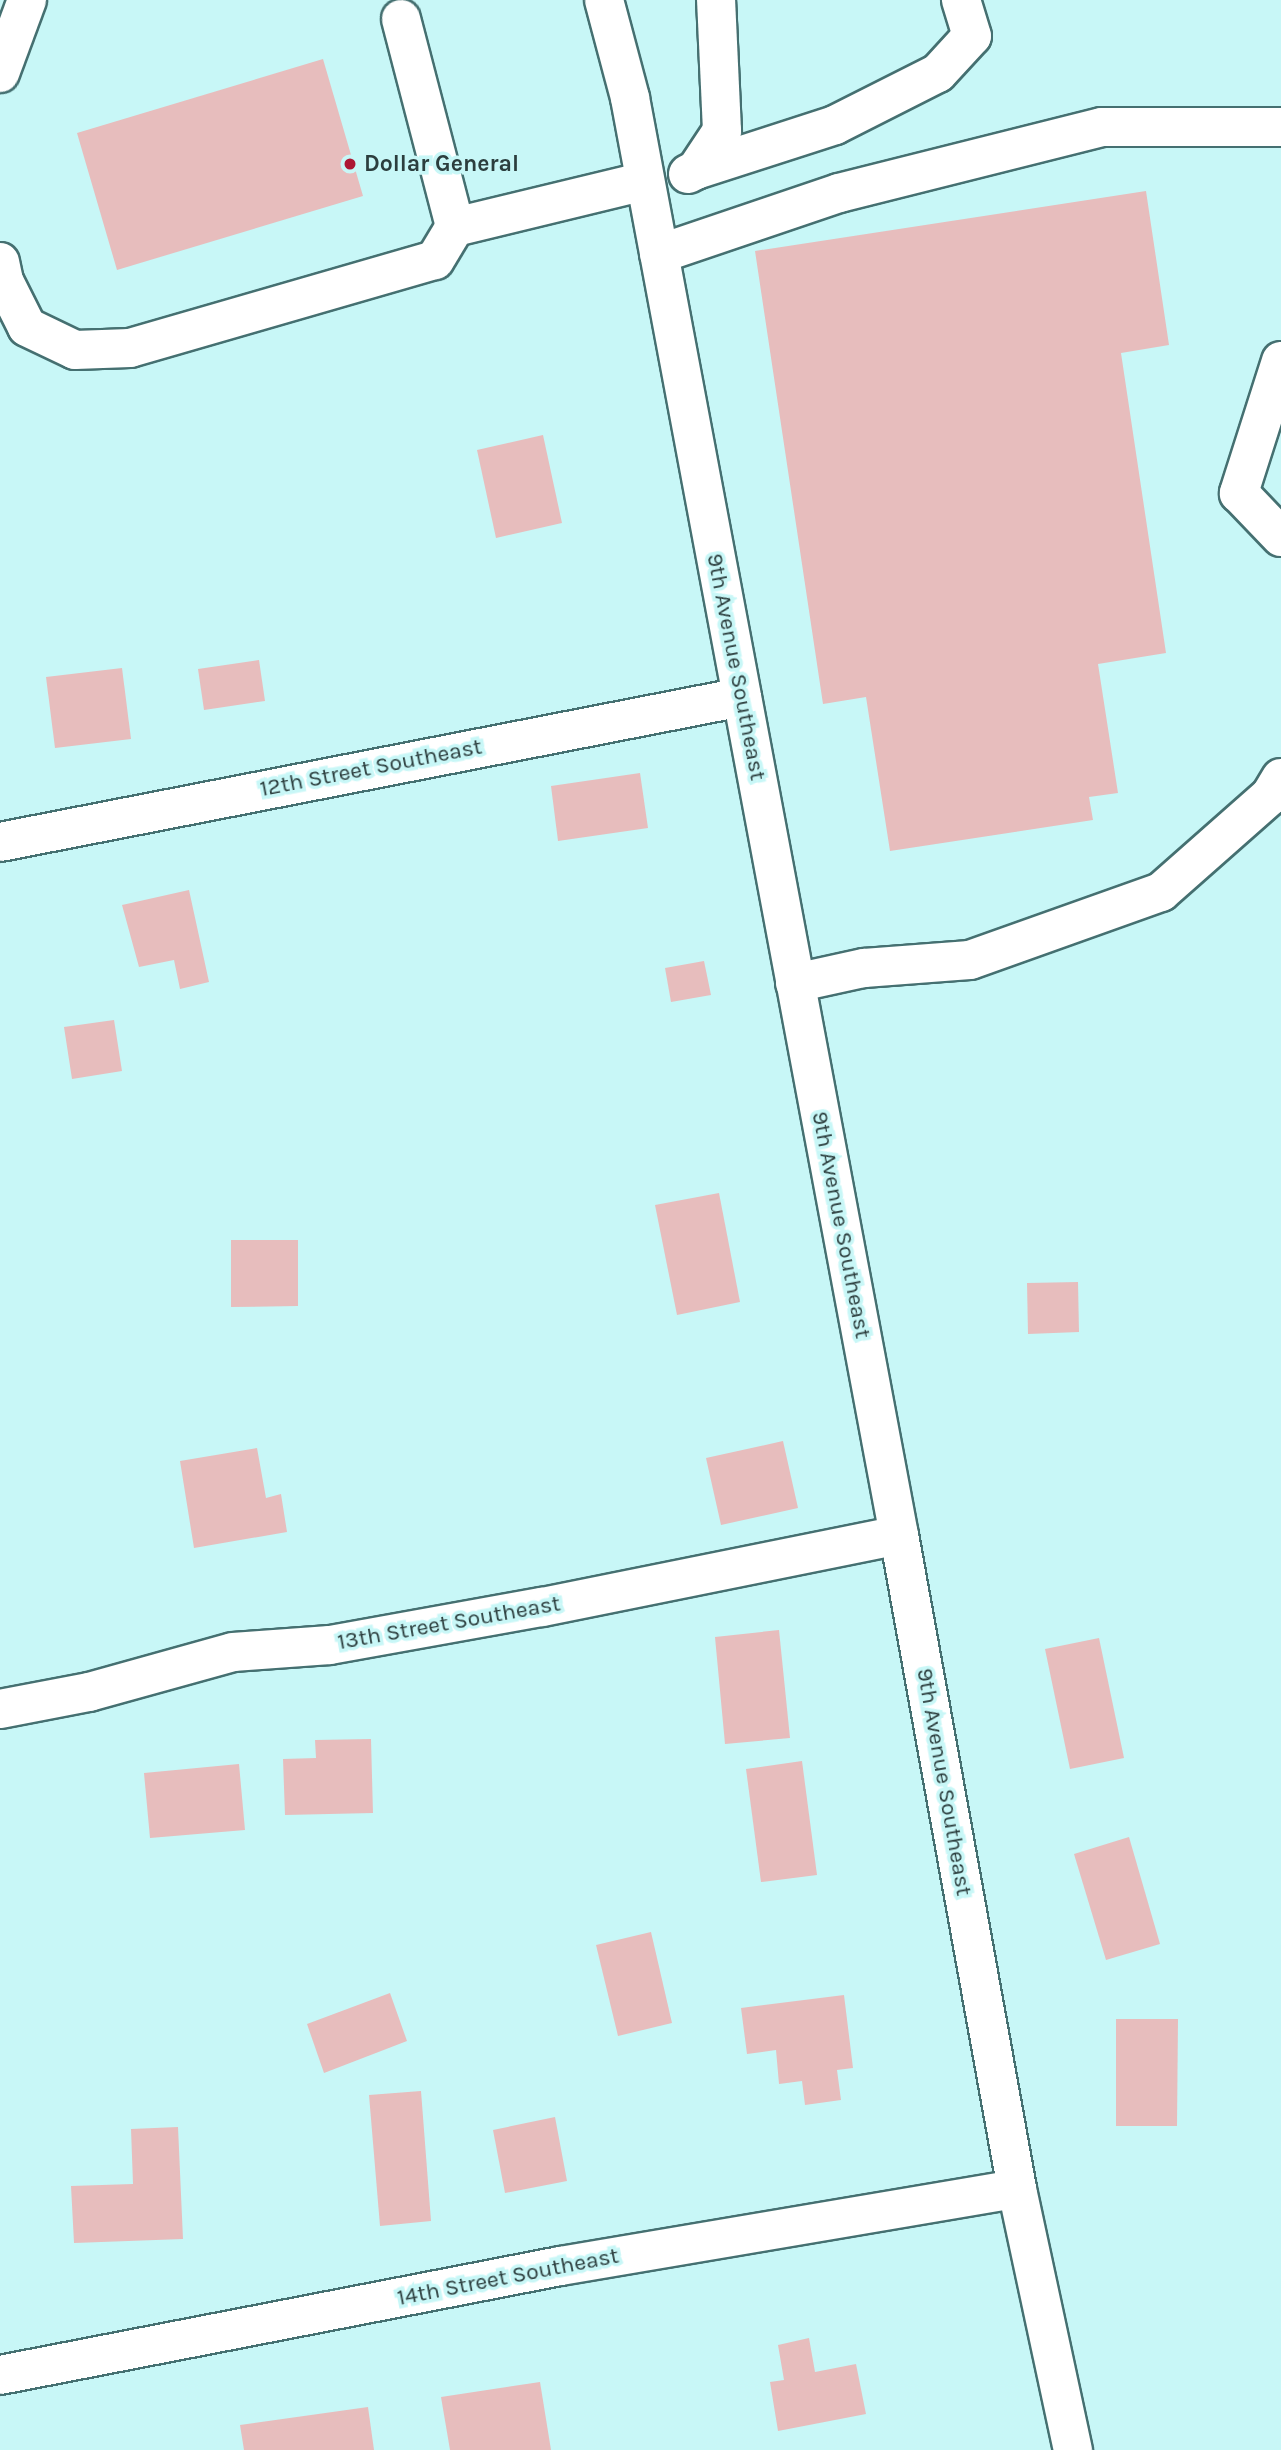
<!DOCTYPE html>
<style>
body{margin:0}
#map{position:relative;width:1281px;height:2450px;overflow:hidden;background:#c8f7f7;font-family:Karla,sans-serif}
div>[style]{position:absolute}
.building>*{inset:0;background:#e7bdbd}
.roads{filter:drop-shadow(2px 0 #457071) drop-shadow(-2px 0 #457071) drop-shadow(0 2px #457071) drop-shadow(0 -2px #457071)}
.minor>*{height:38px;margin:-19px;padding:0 19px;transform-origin:19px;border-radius:19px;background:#fff}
.dots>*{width:19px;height:19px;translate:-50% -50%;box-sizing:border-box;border:4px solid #c8f7f7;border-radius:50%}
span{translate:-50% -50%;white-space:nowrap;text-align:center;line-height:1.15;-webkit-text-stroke:7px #c8f7f7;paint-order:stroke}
.poi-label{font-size:23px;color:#2c3e3e;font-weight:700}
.left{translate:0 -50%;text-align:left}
.street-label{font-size:23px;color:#2c3e3e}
</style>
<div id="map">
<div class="building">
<div style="clip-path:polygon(323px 59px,363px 196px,117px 270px,77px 133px)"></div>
<div style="clip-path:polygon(1146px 191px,1169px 345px,1121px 353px,1166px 653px,1098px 664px,1118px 793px,1089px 797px,1093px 820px,890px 851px,866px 697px,823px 704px,755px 251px)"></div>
<div style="clip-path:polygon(543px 435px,562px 523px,496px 538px,477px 450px)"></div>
<div style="clip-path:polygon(259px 660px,265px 701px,204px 710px,198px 669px)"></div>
<div style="clip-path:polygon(122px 668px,131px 739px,55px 748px,46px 677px)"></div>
<div style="clip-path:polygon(640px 773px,648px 828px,558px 841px,551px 786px)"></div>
<div style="clip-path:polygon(189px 890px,209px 982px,180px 989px,174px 960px,139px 967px,122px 905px)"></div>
<div style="clip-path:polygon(704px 961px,711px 995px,671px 1002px,665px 968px)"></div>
<div style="clip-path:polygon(114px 1020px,122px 1071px,72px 1079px,64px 1027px)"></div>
<div style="clip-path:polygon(719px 1193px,740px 1302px,677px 1315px,655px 1205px)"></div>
<div style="clip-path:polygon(231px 1240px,298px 1240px,298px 1306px,231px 1307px)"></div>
<div style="clip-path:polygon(1078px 1282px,1079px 1332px,1028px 1334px,1027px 1283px)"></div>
<div style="clip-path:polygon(783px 1441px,798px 1508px,721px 1525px,706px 1458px)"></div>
<div style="clip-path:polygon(257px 1448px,266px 1498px,281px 1494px,287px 1532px,194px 1548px,180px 1461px)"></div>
<div style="clip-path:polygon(779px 1630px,790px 1738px,725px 1744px,715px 1637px)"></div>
<div style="clip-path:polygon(1099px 1638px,1124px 1758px,1070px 1769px,1045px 1649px)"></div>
<div style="clip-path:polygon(371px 1739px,373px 1813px,285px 1815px,283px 1759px,316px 1758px,315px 1740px)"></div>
<div style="clip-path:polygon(802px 1761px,817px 1875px,761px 1882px,746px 1769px)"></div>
<div style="clip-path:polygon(239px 1764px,245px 1830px,150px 1838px,144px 1773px)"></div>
<div style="clip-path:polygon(1129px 1837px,1160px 1944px,1106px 1960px,1074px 1854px)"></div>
<div style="clip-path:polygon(651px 1932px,672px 2023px,618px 2036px,596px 1945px)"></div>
<div style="clip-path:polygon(390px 1993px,407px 2041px,324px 2073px,307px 2024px)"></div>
<div style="clip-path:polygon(844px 1995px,853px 2068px,837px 2070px,841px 2100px,805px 2105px,802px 2081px,779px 2084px,776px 2050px,747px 2054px,741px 2008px)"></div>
<div style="clip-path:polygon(1116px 2019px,1178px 2019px,1177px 2126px,1116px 2126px)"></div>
<div style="clip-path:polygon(421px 2091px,431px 2221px,380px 2226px,369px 2095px)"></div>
<div style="clip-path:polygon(555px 2117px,567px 2181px,505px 2193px,493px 2130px)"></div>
<div style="clip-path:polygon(178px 2127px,183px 2239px,74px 2243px,71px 2186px,133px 2184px,131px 2129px)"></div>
<div style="clip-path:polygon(809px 2338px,815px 2372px,856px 2364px,866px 2414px,778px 2431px,770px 2382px,784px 2380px,778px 2345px)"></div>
<div style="clip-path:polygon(540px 2382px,551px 2450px,450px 2450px,441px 2397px)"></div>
<div style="clip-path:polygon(368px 2407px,374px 2450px,244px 2450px,240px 2425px)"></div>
</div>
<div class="roads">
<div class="minor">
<div style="left:604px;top:0;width:101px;rotate:75.1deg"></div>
<div style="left:630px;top:98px;width:1462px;rotate:79.4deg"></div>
<div style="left:899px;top:1535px;width:665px;rotate:79.77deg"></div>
<div style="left:1017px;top:2189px;width:267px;rotate:77.9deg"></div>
<div style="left:401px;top:19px;width:215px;rotate:75.4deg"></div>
<div style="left:455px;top:227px;width:195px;rotate:-13.6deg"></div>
<div style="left:0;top:73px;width:78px;rotate:-69.7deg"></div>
<div style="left:696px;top:170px;width:146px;rotate:-17.9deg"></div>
<div style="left:835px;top:125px;width:115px;rotate:-26.8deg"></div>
<div style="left:938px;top:73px;width:50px;rotate:-47.4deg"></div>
<div style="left:972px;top:36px;width:38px;rotate:-107deg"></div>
<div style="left:688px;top:174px;width:9px;rotate:-27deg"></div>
<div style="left:696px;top:170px;width:47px;rotate:-56.3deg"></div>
<div style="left:722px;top:131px;width:131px;rotate:-92.6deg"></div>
<div style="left:659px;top:254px;width:190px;rotate:-18.7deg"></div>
<div style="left:839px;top:193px;width:271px;rotate:-14.1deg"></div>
<div style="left:1102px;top:127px;width:179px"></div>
<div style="left:0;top:262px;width:19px;rotate:78deg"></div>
<div style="left:4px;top:281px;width:51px;rotate:63.4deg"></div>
<div style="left:27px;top:327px;width:53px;rotate:25.6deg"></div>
<div style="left:75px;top:350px;width:55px;rotate:-2.1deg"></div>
<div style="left:130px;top:348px;width:317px;rotate:-16.1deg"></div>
<div style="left:435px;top:260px;width:39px;rotate:-59deg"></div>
<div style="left:1281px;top:361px;width:139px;rotate:107.7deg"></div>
<div style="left:1239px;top:493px;width:61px;rotate:46.3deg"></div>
<div style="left:0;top:842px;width:756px;rotate:-11.06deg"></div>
<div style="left:795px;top:983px;width:71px;rotate:-12.3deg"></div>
<div style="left:864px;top:968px;width:106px;rotate:-4.3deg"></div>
<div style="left:970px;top:960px;width:203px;rotate:-19.6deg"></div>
<div style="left:1161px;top:892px;width:145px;rotate:-41.4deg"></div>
<div style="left:1270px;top:796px;width:21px;rotate:-59deg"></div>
<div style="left:0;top:1709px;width:91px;rotate:-10.8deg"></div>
<div style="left:89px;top:1692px;width:149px;rotate:-15.5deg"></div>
<div style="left:233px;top:1652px;width:97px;rotate:-4.1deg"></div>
<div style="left:330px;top:1645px;width:215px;rotate:-10.2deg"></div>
<div style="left:542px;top:1607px;width:364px;rotate:-11.4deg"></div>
<div style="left:0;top:2375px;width:571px;rotate:-11.01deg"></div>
<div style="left:560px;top:2266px;width:463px;rotate:-9.6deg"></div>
</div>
</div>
<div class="dots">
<div style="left:350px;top:164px;background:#ac1734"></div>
</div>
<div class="poi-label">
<span class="left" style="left:364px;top:164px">Dollar General</span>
</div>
<div class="street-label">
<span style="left:736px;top:667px;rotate:79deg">9th Avenue Southeast</span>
<span style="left:371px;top:768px;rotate:-11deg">12th Street Southeast</span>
<span style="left:841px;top:1225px;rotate:79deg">9th Avenue Southeast</span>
<span style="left:449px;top:1623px;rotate:-10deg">13th Street Southeast</span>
<span style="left:944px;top:1782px;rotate:80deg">9th Avenue Southeast</span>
<span style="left:508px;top:2277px;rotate:-11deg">14th Street Southeast</span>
</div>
</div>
